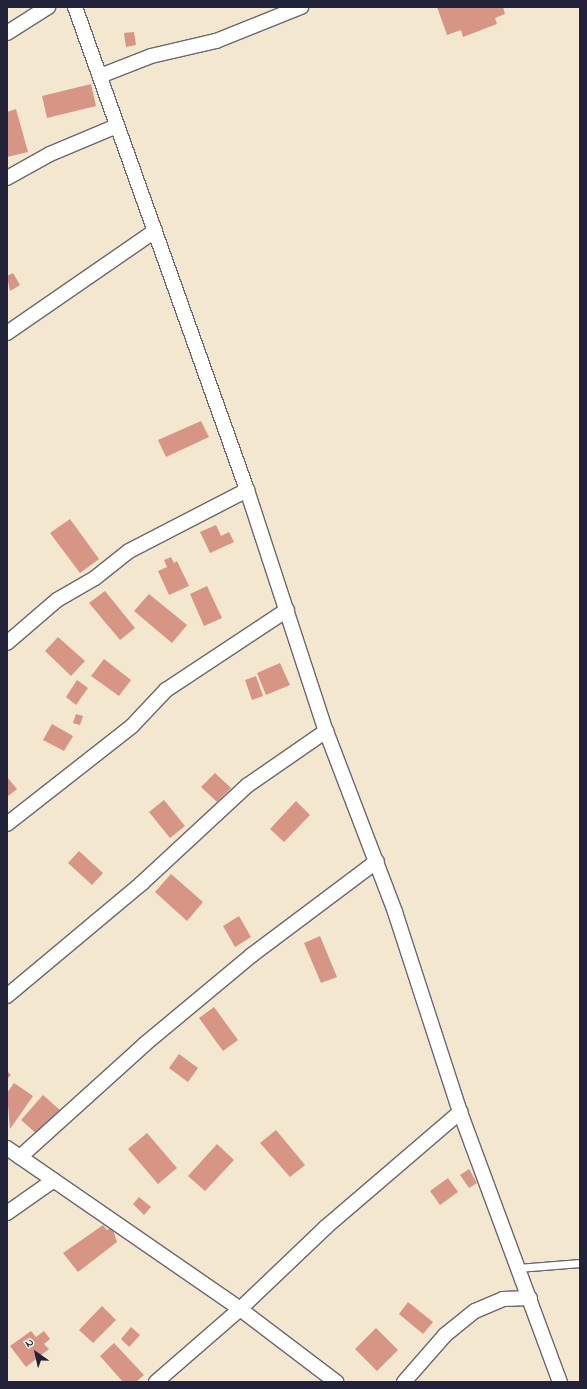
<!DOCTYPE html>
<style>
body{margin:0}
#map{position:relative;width:587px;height:1389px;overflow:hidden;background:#f3e8cf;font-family:"Indie Flower",sans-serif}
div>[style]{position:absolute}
.building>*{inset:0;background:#d79585}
.roads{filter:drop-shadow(1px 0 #6b676f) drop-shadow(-1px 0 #6b676f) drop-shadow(0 1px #6b676f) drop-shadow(0 -1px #6b676f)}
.lane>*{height:7px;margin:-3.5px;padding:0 3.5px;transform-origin:3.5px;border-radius:3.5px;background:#fff}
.street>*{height:14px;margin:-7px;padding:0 7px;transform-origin:7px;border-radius:7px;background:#fff}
span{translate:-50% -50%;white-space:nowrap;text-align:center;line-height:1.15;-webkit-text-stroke:4px #fbf7ec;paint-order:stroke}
.frame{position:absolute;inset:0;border:8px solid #22223b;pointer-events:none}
.north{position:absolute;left:16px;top:1333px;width:40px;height:40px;-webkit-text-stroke:3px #fbf7ec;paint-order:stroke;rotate:326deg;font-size:11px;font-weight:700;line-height:16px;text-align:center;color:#22223b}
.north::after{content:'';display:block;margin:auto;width:14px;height:18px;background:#22223b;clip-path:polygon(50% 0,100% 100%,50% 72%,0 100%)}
</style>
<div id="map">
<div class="building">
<div style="clip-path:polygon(437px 7px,503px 7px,505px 14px,495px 18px,497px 24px,463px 37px,461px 30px,447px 35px)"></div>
<div style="clip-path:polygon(134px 32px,136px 45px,126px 47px,124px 33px)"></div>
<div style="clip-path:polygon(91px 84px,96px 106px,47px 118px,42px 96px)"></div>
<div style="clip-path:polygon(16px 109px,28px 152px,7px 157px,7px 112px)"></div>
<div style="clip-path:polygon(13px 273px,20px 285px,10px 291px,7px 276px)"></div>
<div style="clip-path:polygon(201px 421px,209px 437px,166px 457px,158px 440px)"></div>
<div style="clip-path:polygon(70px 519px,99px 559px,80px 573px,50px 533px)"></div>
<div style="clip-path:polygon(216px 525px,221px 536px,229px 532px,234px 542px,210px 553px,200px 532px)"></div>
<div style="clip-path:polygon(171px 557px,174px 563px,177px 561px,189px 586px,169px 595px,158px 571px,167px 567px,164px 560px)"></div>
<div style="clip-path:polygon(207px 586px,222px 618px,204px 626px,190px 594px)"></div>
<div style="clip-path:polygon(105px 591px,135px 628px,120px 640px,89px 603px)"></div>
<div style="clip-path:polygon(149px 594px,187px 625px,172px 643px,134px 611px)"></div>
<div style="clip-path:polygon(58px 637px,85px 661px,71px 676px,45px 651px)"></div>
<div style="clip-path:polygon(104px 659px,131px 680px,119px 696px,91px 676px)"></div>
<div style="clip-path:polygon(280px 663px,290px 685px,266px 695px,257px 673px)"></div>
<div style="clip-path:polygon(256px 676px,263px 696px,252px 700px,245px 680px)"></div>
<div style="clip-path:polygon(77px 680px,88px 688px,76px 705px,66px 697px)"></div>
<div style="clip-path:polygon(76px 714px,83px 716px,80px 725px,73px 723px)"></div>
<div style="clip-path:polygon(52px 724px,73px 736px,64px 751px,43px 740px)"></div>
<div style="clip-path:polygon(215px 773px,231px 788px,217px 802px,201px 787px)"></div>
<div style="clip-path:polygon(7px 777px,17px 789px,7px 797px)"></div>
<div style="clip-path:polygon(164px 800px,185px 826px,170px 838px,149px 812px)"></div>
<div style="clip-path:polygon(296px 801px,310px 815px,284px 842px,270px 829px)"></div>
<div style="clip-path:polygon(79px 851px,103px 873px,92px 885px,68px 863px)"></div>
<div style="clip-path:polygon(171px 874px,203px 902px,187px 921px,155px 892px)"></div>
<div style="clip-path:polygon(239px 916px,251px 937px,235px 947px,223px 926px)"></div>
<div style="clip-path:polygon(320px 936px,337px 977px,321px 983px,304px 943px)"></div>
<div style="clip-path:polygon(214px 1007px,238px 1040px,223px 1051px,199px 1018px)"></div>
<div style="clip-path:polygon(179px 1054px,198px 1068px,188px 1082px,169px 1068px)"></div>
<div style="clip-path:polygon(7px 1071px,11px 1075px,7px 1079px)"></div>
<div style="clip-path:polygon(14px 1083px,33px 1096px,10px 1129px,7px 1093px)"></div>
<div style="clip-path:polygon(43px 1095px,60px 1110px,38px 1135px,21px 1120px)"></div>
<div style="clip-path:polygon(276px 1130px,305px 1165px,290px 1177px,260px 1143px)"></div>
<div style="clip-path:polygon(147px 1133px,177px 1168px,158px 1184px,128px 1149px)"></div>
<div style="clip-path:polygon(217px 1144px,234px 1160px,205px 1191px,188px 1176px)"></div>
<div style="clip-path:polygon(469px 1169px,477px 1183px,469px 1188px,460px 1175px)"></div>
<div style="clip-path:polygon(448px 1178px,458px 1192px,440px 1205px,430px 1191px)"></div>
<div style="clip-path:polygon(139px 1197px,151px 1207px,144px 1215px,133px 1204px)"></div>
<div style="clip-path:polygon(103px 1225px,107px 1230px,112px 1227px,117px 1242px,78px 1272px,63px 1253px)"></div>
<div style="clip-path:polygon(408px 1302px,433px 1322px,423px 1334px,399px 1314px)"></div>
<div style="clip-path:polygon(102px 1306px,116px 1320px,93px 1343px,79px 1330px)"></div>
<div style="clip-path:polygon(131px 1327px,140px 1335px,129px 1347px,121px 1339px)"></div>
<div style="clip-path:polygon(376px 1328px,398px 1350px,377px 1371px,355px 1349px)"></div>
<div style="clip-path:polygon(31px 1331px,36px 1337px,44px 1331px,50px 1339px,44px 1344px,49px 1349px,26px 1367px,10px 1346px)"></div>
<div style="clip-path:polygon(114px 1343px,144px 1375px,136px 1382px,123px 1382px,100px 1356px)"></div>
</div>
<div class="roads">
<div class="lane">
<div style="left:518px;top:1268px;width:62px;rotate:-4.6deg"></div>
</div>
<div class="street">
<div style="left:75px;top:7px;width:513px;rotate:70.4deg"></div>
<div style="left:247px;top:490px;width:254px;rotate:71.9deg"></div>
<div style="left:326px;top:731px;width:194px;rotate:69.1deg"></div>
<div style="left:395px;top:912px;width:210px;rotate:72deg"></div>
<div style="left:460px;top:1112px;width:288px;rotate:69.7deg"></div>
<div style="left:7px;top:33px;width:49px;rotate:-32.4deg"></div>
<div style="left:100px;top:76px;width:55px;rotate:-21.4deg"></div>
<div style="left:151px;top:56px;width:67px;rotate:-13deg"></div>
<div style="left:216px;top:41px;width:92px;rotate:-21.8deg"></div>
<div style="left:7px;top:178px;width:49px;rotate:-29.2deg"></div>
<div style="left:50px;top:154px;width:73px;rotate:-22.7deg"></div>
<div style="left:7px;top:333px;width:180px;rotate:-34.6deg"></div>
<div style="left:7px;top:643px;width:66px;rotate:-40.7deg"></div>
<div style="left:57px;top:600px;width:44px;rotate:-30.1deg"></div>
<div style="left:95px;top:578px;width:43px;rotate:-38.5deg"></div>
<div style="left:129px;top:551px;width:133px;rotate:-27.3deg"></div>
<div style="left:7px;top:824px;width:159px;rotate:-38.1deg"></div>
<div style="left:132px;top:726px;width:50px;rotate:-46.6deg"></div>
<div style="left:166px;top:690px;width:145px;rotate:-33.5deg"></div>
<div style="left:7px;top:996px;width:176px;rotate:-39.9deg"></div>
<div style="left:142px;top:883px;width:144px;rotate:-42.8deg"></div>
<div style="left:248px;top:785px;width:95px;rotate:-34.7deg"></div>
<div style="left:7px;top:1148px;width:283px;rotate:34.6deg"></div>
<div style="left:240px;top:1309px;width:119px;rotate:-43.6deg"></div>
<div style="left:326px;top:1227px;width:177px;rotate:-40.6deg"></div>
<div style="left:20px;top:1157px;width:169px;rotate:-42.1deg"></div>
<div style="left:145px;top:1044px;width:139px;rotate:-39.8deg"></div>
<div style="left:252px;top:955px;width:156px;rotate:-36.9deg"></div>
<div style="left:7px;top:1213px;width:57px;rotate:-35.1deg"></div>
<div style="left:156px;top:1382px;width:111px;rotate:-41deg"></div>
<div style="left:240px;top:1309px;width:121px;rotate:37.2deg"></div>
<div style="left:404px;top:1382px;width:62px;rotate:-48.9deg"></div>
<div style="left:445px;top:1335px;width:38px;rotate:-39deg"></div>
<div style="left:475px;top:1311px;width:30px;rotate:-23deg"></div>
<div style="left:503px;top:1299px;width:27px;rotate:-2deg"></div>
</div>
</div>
<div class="frame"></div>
<div class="north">N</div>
</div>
